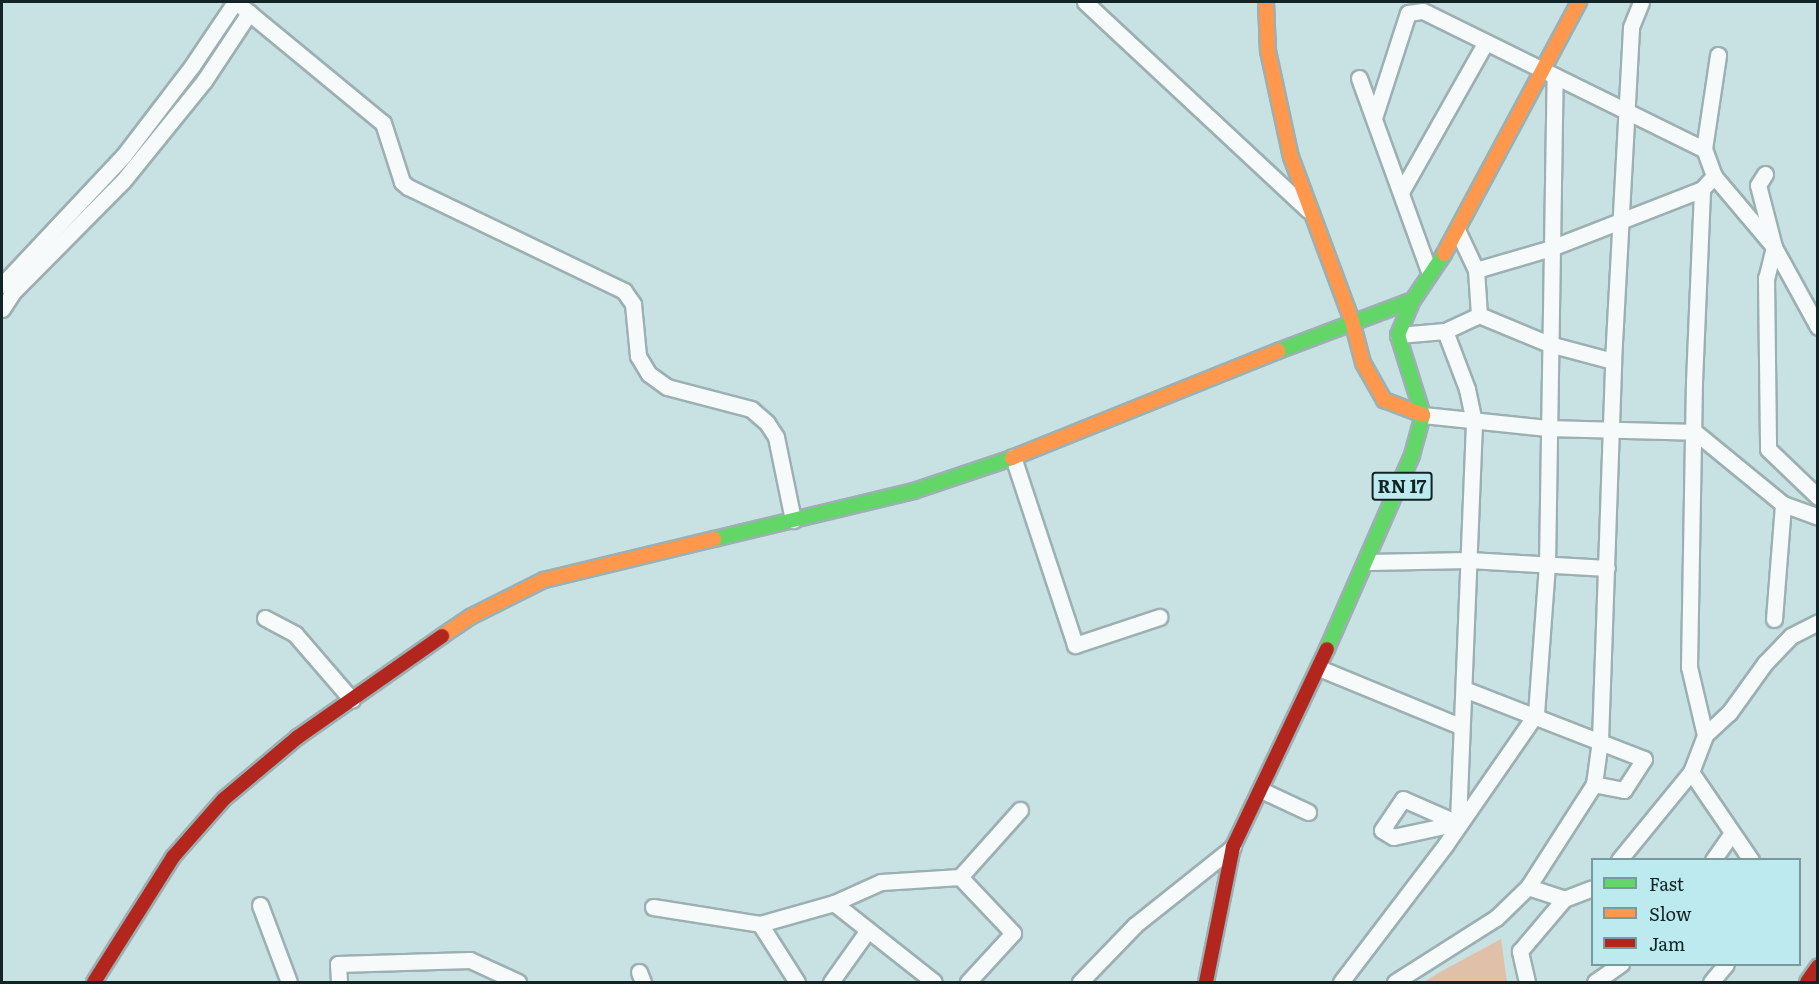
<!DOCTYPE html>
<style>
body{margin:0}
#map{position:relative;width:1819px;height:984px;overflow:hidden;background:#c8e1e3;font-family:Literata,serif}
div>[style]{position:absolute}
.green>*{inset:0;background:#e1c0a9}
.roads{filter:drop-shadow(2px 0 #9cb0b2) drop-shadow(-2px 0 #9cb0b2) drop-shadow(0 2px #9cb0b2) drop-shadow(0 -2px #9cb0b2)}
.street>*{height:15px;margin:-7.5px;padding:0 7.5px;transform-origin:7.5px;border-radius:7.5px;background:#f7fafb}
.fast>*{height:14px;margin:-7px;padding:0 7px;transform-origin:7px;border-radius:7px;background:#63d668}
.slow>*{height:14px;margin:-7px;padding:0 7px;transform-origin:7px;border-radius:7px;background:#ff974d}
.jam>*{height:14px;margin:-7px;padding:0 7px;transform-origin:7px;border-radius:7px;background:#b3261e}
span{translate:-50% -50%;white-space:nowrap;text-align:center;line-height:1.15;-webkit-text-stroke:5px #bdeaee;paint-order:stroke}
.shield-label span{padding:2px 4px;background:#bdeaee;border:2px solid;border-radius:4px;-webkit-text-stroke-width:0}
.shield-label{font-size:18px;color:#122425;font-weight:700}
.frame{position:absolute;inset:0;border:3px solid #122425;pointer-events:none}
.legend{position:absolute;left:1591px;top:858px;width:210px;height:108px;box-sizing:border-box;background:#bdeaee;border:2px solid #799b9e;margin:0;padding:8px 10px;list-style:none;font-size:18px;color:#122425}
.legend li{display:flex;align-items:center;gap:12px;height:30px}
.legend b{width:30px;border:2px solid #799b9e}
</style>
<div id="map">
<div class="green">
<div style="clip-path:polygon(1501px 939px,1507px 982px,1424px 982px,1440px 972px)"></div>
</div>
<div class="roads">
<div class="street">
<div style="left:236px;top:2px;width:190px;rotate:39.5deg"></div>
<div style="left:383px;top:123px;width:62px;rotate:72.1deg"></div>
<div style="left:402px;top:182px;width:8px;rotate:40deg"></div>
<div style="left:408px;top:187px;width:240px;rotate:25.7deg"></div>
<div style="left:624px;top:291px;width:16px;rotate:55deg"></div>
<div style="left:633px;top:304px;width:52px;rotate:84.5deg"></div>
<div style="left:638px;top:356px;width:21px;rotate:59deg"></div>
<div style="left:649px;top:374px;width:22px;rotate:36deg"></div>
<div style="left:667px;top:387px;width:87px;rotate:14.7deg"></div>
<div style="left:751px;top:409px;width:21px;rotate:41deg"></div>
<div style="left:767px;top:423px;width:17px;rotate:57deg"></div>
<div style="left:776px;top:437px;width:85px;rotate:78.4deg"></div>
<div style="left:1085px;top:2px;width:305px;rotate:43deg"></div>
<div style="left:1359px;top:78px;width:205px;rotate:70.1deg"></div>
<div style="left:1374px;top:118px;width:110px;rotate:-72.1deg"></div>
<div style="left:1408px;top:13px;width:15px;rotate:-8deg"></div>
<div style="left:1423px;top:11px;width:313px;rotate:26.2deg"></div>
<div style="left:1765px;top:174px;width:13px;rotate:122deg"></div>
<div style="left:1758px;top:185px;width:64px;rotate:75.5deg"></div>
<div style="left:1774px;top:247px;width:32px;rotate:104deg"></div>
<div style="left:1766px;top:278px;width:171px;rotate:89.3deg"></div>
<div style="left:1768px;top:449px;width:69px;rotate:43.8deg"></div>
<div style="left:1714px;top:176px;width:93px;rotate:49.8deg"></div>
<div style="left:1774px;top:247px;width:91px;rotate:61.2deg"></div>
<div style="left:1401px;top:192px;width:172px;rotate:-60.5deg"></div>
<div style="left:1476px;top:270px;width:78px;rotate:-16.3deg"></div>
<div style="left:1551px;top:248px;width:162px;rotate:-21.3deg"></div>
<div style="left:2px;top:285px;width:178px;rotate:-46.8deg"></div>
<div style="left:124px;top:155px;width:112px;rotate:-52.6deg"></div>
<div style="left:192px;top:66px;width:77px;rotate:-56.1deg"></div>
<div style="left:2px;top:309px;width:20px;rotate:-57deg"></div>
<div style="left:13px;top:292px;width:156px;rotate:-45.3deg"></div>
<div style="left:123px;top:181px;width:129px;rotate:-51deg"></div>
<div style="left:204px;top:81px;width:82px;rotate:-56.5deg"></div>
<div style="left:1479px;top:315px;width:76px;rotate:22.5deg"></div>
<div style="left:1549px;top:344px;width:66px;rotate:14.9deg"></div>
<div style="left:1445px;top:331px;width:62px;rotate:69.2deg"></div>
<div style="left:1467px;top:389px;width:35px;rotate:78deg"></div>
<div style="left:1474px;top:423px;width:400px;rotate:92.3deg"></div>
<div style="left:1398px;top:335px;width:47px;rotate:-4.9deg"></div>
<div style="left:1445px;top:331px;width:38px;rotate:-25deg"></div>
<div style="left:1479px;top:315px;width:45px;rotate:-93.8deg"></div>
<div style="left:1476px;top:270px;width:42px;rotate:-115.3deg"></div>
<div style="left:1423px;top:415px;width:125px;rotate:6deg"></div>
<div style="left:1547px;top:428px;width:148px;rotate:1.5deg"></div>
<div style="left:1695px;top:432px;width:114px;rotate:39.3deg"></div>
<div style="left:1783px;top:504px;width:37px;rotate:20deg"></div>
<div style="left:1013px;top:457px;width:198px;rotate:71.7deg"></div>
<div style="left:1075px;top:645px;width:89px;rotate:-18.4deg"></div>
<div style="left:1368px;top:562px;width:101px;rotate:-1.1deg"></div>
<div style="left:1469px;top:560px;width:138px;rotate:3.3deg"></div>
<div style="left:265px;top:618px;width:34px;rotate:28deg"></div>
<div style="left:295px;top:634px;width:87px;rotate:49.2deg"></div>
<div style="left:1774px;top:619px;width:115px;rotate:-85.5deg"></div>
<div style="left:1319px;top:668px;width:152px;rotate:22.4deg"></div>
<div style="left:1464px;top:689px;width:193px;rotate:21.3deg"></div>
<div style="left:1644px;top:759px;width:37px;rotate:123deg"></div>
<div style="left:1624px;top:790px;width:31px;rotate:-169deg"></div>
<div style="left:1705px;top:735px;width:70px;rotate:-103.2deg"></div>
<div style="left:1689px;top:667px;width:285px;rotate:-89deg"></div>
<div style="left:1694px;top:382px;width:193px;rotate:-87.6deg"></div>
<div style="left:1702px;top:189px;width:18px;rotate:-47deg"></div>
<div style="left:1714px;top:176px;width:29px;rotate:-110deg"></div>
<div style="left:1704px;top:149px;width:95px;rotate:-81.5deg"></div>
<div style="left:1691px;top:772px;width:107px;rotate:55.7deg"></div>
<div style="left:1261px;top:790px;width:52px;rotate:25.1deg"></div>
<div style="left:1403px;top:799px;width:60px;rotate:23.6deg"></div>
<div style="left:1458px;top:823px;width:66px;rotate:167.8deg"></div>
<div style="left:1393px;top:837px;width:13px;rotate:-148deg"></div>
<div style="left:1382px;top:830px;width:37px;rotate:-56deg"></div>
<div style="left:1619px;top:860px;width:114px;rotate:-50.7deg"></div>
<div style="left:1691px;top:772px;width:40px;rotate:-69deg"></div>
<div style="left:1705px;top:735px;width:33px;rotate:-43deg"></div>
<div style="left:1729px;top:713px;width:62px;rotate:-54.2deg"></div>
<div style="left:1765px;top:663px;width:37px;rotate:-46deg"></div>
<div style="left:1791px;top:636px;width:30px;rotate:-27deg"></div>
<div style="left:1713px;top:860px;width:32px;rotate:-55deg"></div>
<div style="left:960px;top:877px;width:90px;rotate:-48.2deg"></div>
<div style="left:1528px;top:887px;width:38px;rotate:18deg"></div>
<div style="left:1564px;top:899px;width:30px;rotate:-21deg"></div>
<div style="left:834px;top:903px;width:51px;rotate:-24.1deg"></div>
<div style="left:881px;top:882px;width:79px;rotate:-3.6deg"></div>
<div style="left:960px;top:877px;width:77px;rotate:46.6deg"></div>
<div style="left:1013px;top:933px;width:67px;rotate:132.6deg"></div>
<div style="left:260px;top:905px;width:82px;rotate:69.4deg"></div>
<div style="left:653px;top:907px;width:108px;rotate:9deg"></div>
<div style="left:760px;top:924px;width:77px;rotate:-15.8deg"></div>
<div style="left:834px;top:903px;width:127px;rotate:38.3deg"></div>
<div style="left:760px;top:924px;width:69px;rotate:57.5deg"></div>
<div style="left:639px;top:972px;width:11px;rotate:68deg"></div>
<div style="left:339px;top:982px;width:18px;rotate:-93deg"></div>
<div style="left:338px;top:964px;width:132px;rotate:-1.7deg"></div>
<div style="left:470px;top:960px;width:53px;rotate:24.6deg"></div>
<div style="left:831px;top:982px;width:60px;rotate:-54.5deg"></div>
<div style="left:1080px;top:982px;width:79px;rotate:-46deg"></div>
<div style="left:1135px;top:925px;width:125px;rotate:-38.5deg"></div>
<div style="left:1341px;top:982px;width:173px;rotate:-52.7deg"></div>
<div style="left:1446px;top:844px;width:158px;rotate:-55.3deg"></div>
<div style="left:1536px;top:714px;width:149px;rotate:-85.8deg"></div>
<div style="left:1547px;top:565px;width:489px;rotate:-89.1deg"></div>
<div style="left:1395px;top:982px;width:120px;rotate:-32.4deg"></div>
<div style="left:1496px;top:918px;width:45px;rotate:-44.1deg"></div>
<div style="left:1528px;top:887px;width:122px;rotate:-57.3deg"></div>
<div style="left:1594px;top:784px;width:44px;rotate:-82.2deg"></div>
<div style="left:1600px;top:740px;width:379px;rotate:-88deg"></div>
<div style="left:1613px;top:361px;width:334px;rotate:-86.9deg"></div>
<div style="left:1631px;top:27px;width:27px;rotate:-68deg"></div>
<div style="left:1527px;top:982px;width:32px;rotate:-103deg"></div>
<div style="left:1520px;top:951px;width:68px;rotate:-49.8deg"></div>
<div style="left:1595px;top:982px;width:32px;rotate:-35deg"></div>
<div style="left:1711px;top:982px;width:23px;rotate:-50deg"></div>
</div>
<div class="fast">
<div style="left:1278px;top:351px;width:144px;rotate:-20.7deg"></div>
<div style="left:714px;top:539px;width:206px;rotate:-13.5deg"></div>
<div style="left:914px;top:491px;width:103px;rotate:-18.6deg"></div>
<div style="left:1327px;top:649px;width:212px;rotate:-66.3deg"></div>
<div style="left:1412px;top:455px;width:41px;rotate:-74.6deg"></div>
<div style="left:1423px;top:415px;width:84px;rotate:-107.4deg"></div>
<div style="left:1398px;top:335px;width:38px;rotate:-67deg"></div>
<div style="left:1413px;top:300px;width:55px;rotate:-56deg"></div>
</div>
<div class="slow">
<div style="left:1266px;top:2px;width:49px;rotate:87.7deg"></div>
<div style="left:1268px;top:51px;width:108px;rotate:77.8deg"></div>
<div style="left:1291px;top:157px;width:175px;rotate:69.6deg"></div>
<div style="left:1352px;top:321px;width:43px;rotate:75.3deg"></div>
<div style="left:1363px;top:363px;width:43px;rotate:60.4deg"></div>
<div style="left:1384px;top:400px;width:42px;rotate:21deg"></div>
<div style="left:1444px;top:254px;width:286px;rotate:-61.8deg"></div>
<div style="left:1012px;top:458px;width:287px;rotate:-21.9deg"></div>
<div style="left:442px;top:636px;width:34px;rotate:-34deg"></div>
<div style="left:470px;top:617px;width:83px;rotate:-26.6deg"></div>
<div style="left:544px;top:580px;width:175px;rotate:-13.6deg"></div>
</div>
<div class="jam">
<div style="left:94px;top:982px;width:148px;rotate:-57.7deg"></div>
<div style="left:173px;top:857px;width:77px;rotate:-48.7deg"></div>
<div style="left:224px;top:799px;width:97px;rotate:-40deg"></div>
<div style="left:298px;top:737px;width:176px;rotate:-35deg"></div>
<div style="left:1206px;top:982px;width:138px;rotate:-78.7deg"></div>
<div style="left:1233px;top:847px;width:219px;rotate:-64.6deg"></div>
<div style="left:1807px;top:982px;width:19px;rotate:-55deg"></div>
</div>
</div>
<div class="shield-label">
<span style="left:1402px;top:486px">RN 17</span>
</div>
<div class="frame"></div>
<ul class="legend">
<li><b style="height:8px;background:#63d668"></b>Fast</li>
<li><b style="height:8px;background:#ff974d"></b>Slow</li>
<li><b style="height:8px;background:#b3261e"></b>Jam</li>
</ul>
</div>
